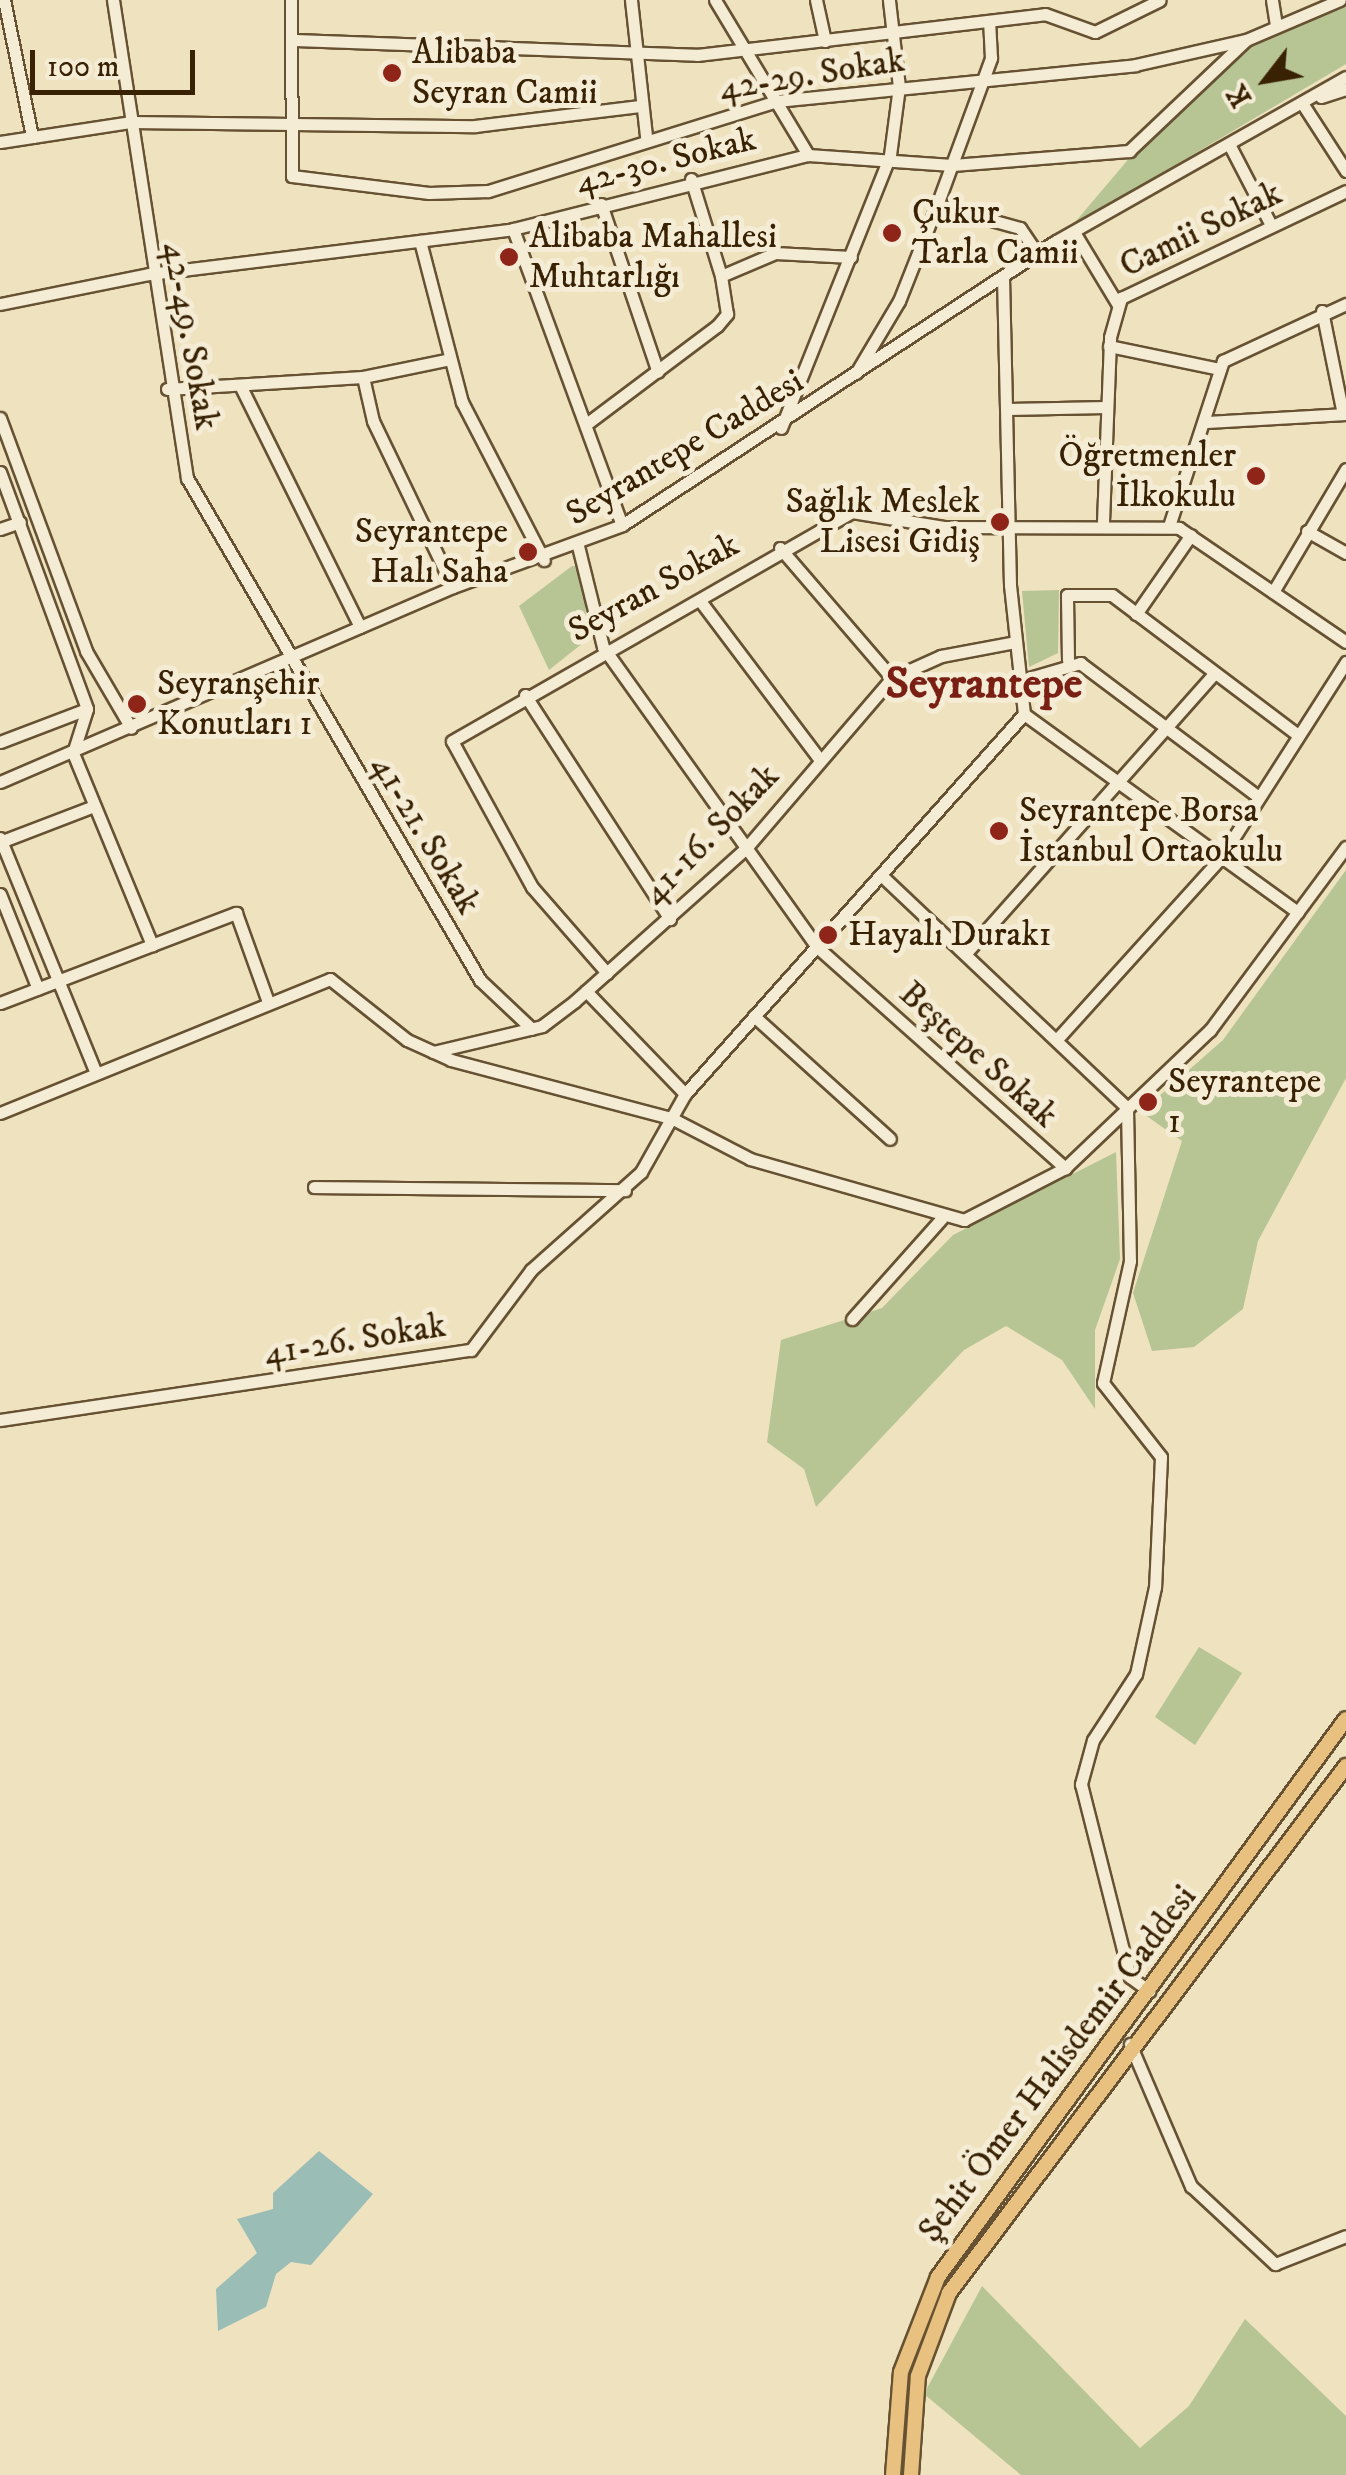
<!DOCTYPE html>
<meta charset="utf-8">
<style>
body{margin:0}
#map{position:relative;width:1346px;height:2475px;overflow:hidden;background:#efe2bf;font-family:"IM FELL DW Pica",serif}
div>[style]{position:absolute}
.green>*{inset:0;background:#b7c494}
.water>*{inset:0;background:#9abdb6}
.roads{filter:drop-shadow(2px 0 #665232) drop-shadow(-2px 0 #665232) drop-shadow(0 2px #665232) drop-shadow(0 -2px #665232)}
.minor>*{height:11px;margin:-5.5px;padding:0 5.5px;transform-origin:5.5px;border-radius:5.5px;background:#f5ecd5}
.major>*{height:14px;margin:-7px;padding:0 7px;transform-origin:7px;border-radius:7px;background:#e8c180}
.dots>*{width:28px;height:28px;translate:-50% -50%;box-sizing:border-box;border:5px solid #f5ecd5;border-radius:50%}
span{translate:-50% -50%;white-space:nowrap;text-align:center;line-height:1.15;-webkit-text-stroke:10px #f5ecd5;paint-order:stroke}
.poi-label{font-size:35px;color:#392203}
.left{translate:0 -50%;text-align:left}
.right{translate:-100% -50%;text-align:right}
.street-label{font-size:35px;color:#392203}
.district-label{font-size:45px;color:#7a1f14;font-weight:700}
.north{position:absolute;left:1216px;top:30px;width:100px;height:100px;-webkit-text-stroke:8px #f5ecd5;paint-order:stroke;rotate:239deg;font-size:28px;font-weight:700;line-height:40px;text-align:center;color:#392203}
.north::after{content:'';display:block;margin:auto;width:35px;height:45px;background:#392203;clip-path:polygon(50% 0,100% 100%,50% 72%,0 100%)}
.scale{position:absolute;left:30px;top:50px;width:165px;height:45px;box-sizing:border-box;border:5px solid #392203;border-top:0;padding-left:12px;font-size:30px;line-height:35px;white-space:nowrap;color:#392203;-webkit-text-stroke:8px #f5ecd5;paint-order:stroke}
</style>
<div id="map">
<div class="green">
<div style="clip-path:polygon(1346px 7px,1346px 64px,1071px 227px,1137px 149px,1246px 48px)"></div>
<div style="clip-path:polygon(572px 566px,582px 567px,588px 639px,549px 670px,519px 606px)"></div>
<div style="clip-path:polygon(1059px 590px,1058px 653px,1029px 667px,1022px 591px)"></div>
<div style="clip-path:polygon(1346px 870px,1346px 1078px,1258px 1241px,1243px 1309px,1194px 1347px,1152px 1351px,1133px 1293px,1182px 1141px,1141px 1112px,1223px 1040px)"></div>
<div style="clip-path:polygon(1116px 1152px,1120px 1259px,1095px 1330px,1095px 1409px,1062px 1360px,1006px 1326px,964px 1350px,816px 1507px,804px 1469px,767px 1442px,781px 1340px,882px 1308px,953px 1235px)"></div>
<div style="clip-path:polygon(1199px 1647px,1242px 1673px,1195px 1745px,1155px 1717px)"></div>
<div style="clip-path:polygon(982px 2286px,1140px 2448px,1189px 2406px,1245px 2319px,1346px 2416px,1346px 2475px,1021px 2475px,924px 2394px)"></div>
</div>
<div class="water">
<div style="clip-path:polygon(319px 2151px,373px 2194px,311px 2265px,291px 2262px,276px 2274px,266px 2307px,218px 2331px,216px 2289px,257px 2253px,237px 2219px,273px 2209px,273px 2193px)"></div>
</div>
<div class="roads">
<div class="minor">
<div style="left:4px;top:0;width:140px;rotate:78.4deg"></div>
<div style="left:113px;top:0;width:484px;rotate:81.2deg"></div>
<div style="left:187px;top:478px;width:581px;rotate:59.73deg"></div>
<div style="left:480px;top:980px;width:71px;rotate:43.3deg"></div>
<div style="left:291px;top:0;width:176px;rotate:89.7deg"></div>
<div style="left:292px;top:176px;width:138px;rotate:7.1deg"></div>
<div style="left:429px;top:193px;width:59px;rotate:-1.9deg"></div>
<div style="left:488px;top:191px;width:303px;rotate:-17.3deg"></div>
<div style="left:777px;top:101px;width:360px;rotate:-5.7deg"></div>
<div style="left:1135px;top:65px;width:114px;rotate:-12.7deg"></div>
<div style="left:1246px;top:40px;width:102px;rotate:-23.1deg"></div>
<div style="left:631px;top:0;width:137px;rotate:83.7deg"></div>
<div style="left:715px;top:0;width:181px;rotate:59deg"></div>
<div style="left:816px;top:0;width:42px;rotate:77.6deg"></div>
<div style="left:1272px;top:0;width:25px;rotate:81deg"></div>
<div style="left:294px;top:40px;width:403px;rotate:2.1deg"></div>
<div style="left:697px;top:55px;width:350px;rotate:-6.7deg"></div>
<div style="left:1045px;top:14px;width:53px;rotate:19.8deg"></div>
<div style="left:1095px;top:32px;width:72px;rotate:-26.2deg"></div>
<div style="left:1321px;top:97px;width:26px;rotate:-18deg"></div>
<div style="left:1302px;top:103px;width:81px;rotate:57.1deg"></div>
<div style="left:0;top:142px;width:133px;rotate:-8.7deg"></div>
<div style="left:131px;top:122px;width:344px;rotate:0.7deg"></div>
<div style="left:475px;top:126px;width:166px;rotate:-6.9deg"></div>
<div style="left:1230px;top:146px;width:89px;rotate:62.6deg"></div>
<div style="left:691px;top:179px;width:102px;rotate:72.8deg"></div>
<div style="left:601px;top:204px;width:177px;rotate:71.3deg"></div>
<div style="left:937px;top:205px;width:86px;rotate:15.5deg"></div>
<div style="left:1020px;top:228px;width:30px;rotate:56deg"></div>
<div style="left:513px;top:229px;width:315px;rotate:69.8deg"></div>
<div style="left:1074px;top:232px;width:85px;rotate:58.9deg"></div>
<div style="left:420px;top:241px;width:166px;rotate:75.4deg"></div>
<div style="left:462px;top:402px;width:178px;rotate:62.6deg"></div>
<div style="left:0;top:304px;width:152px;rotate:-11.4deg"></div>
<div style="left:149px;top:274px;width:367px;rotate:-7deg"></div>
<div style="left:513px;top:229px;width:304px;rotate:-14.1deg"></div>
<div style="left:808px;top:155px;width:144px;rotate:4deg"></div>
<div style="left:952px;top:165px;width:178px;rotate:-4.5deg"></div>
<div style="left:1129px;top:151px;width:161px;rotate:-43.5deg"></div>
<div style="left:1322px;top:311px;width:100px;rotate:78.5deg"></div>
<div style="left:1109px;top:346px;width:113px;rotate:11.7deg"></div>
<div style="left:856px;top:373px;width:84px;rotate:-59.2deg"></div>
<div style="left:899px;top:301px;width:103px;rotate:-68.4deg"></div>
<div style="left:937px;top:205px;width:157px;rotate:-69.8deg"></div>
<div style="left:991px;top:58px;width:37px;rotate:-93deg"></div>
<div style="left:363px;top:377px;width:45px;rotate:77.2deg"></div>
<div style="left:373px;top:421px;width:184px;rotate:64.3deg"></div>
<div style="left:240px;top:385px;width:270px;rotate:63.6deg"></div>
<div style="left:167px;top:389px;width:196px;rotate:-3.5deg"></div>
<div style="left:363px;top:377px;width:85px;rotate:-11.6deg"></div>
<div style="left:1008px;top:409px;width:98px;rotate:-1.2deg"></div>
<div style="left:0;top:418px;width:248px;rotate:69.7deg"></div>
<div style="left:86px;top:651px;width:89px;rotate:59.7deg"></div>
<div style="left:589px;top:422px;width:160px;rotate:-36.9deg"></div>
<div style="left:717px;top:326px;width:16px;rotate:-50deg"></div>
<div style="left:727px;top:314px;width:38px;rotate:-99deg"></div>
<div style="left:721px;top:276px;width:59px;rotate:-23.1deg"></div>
<div style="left:775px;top:253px;width:76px;rotate:3deg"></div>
<div style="left:1207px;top:422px;width:139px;rotate:-3.3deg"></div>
<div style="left:781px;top:428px;width:294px;rotate:-68.2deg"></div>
<div style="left:890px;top:155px;width:69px;rotate:-82.5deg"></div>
<div style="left:899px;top:87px;width:88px;rotate:-96.6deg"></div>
<div style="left:0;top:472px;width:252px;rotate:69.8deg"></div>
<div style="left:87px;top:709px;width:46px;rotate:107.7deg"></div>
<div style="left:73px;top:753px;width:208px;rotate:67.6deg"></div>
<div style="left:1103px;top:522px;width:185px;rotate:-87.8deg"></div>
<div style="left:1110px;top:337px;width:41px;rotate:-74.2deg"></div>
<div style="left:1121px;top:298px;width:249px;rotate:-25.4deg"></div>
<div style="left:1169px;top:526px;width:174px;rotate:-71.9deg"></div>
<div style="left:1223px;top:361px;width:136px;rotate:-24.9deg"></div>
<div style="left:0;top:529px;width:21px;rotate:-19deg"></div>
<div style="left:1307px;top:531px;width:45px;rotate:29.4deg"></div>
<div style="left:578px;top:546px;width:104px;rotate:76.1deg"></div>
<div style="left:603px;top:647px;width:367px;rotate:54.5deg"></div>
<div style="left:816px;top:946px;width:334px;rotate:41.7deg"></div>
<div style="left:780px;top:548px;width:172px;rotate:49.3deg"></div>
<div style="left:1273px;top:592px;width:143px;rotate:-59.3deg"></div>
<div style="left:701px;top:602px;width:198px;rotate:53deg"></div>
<div style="left:1136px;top:614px;width:96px;rotate:-55.2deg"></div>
<div style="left:1068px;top:660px;width:65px;rotate:-90.9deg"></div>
<div style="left:1067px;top:595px;width:45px"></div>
<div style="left:1112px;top:595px;width:233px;rotate:37deg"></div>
<div style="left:1019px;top:681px;width:64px;rotate:-16.4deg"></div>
<div style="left:1080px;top:663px;width:221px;rotate:36.9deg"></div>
<div style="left:525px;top:695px;width:267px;rotate:57.1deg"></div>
<div style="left:1024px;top:714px;width:338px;rotate:35.9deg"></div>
<div style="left:0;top:742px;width:93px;rotate:-20.8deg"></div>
<div style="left:0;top:782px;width:493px;rotate:-23.3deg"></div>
<div style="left:453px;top:587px;width:180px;rotate:-20.1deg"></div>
<div style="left:622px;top:525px;width:519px;rotate:-33.2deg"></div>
<div style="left:1056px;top:241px;width:333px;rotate:-29.5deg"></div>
<div style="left:0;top:838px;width:254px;rotate:67.8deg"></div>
<div style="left:0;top:842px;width:101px;rotate:-21deg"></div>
<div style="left:881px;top:875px;width:339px;rotate:43.4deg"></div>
<div style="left:0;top:894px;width:102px;rotate:68.2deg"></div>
<div style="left:966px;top:953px;width:373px;rotate:-48.4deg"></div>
<div style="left:607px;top:973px;width:114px;rotate:-131.1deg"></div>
<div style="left:532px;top:887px;width:166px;rotate:-118.7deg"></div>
<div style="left:452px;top:741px;width:461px;rotate:-29.8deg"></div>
<div style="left:852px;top:512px;width:93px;rotate:9.3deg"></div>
<div style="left:944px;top:527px;width:235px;rotate:0.2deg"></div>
<div style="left:1179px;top:528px;width:202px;rotate:34.3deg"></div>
<div style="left:586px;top:991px;width:143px;rotate:46.1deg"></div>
<div style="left:0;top:1003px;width:253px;rotate:-20.9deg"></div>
<div style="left:236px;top:913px;width:91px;rotate:70.2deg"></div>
<div style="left:754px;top:1016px;width:183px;rotate:42.1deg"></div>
<div style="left:1059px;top:1037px;width:240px;rotate:-47.9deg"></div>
<div style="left:1220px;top:859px;width:234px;rotate:-57.4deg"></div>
<div style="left:433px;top:1052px;width:112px;rotate:-13.4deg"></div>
<div style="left:542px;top:1026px;width:41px;rotate:-37.1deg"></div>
<div style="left:575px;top:1001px;width:231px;rotate:-41.8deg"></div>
<div style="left:747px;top:847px;width:223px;rotate:-49.4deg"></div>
<div style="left:892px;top:678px;width:54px;rotate:-24.2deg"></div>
<div style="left:941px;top:656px;width:75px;rotate:-10.7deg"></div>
<div style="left:1127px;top:1108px;width:153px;rotate:88.9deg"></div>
<div style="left:1130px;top:1261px;width:125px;rotate:102.5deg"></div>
<div style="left:1103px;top:1383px;width:94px;rotate:51.9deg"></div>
<div style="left:1161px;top:1457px;width:130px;rotate:92.6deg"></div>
<div style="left:1155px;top:1587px;width:89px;rotate:102.3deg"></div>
<div style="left:1136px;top:1674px;width:79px;rotate:123.1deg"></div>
<div style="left:1093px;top:1740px;width:46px;rotate:105.3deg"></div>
<div style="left:1081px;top:1784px;width:199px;rotate:75.8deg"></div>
<div style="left:1130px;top:1977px;width:24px;rotate:36deg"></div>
<div style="left:0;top:1113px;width:356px;rotate:-22.1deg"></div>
<div style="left:330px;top:979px;width:98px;rotate:38.4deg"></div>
<div style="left:407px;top:1040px;width:48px;rotate:24.4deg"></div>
<div style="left:451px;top:1060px;width:228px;rotate:14.8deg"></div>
<div style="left:671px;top:1118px;width:89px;rotate:27.4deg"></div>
<div style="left:750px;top:1159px;width:223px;rotate:15.9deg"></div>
<div style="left:964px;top:1220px;width:114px;rotate:-27.2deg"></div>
<div style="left:1065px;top:1168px;width:200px;rotate:-43.6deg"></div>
<div style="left:1210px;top:1030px;width:228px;rotate:-53.4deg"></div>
<div style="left:314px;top:1187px;width:311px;rotate:0.6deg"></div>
<div style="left:852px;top:1319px;width:135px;rotate:-48.3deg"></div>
<div style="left:0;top:1420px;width:476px;rotate:-8.5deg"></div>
<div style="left:471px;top:1350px;width:100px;rotate:-53.1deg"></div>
<div style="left:531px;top:1270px;width:147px;rotate:-41.7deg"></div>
<div style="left:641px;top:1172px;width:90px;rotate:-60.6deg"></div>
<div style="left:685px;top:1094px;width:509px;rotate:-48.26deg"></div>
<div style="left:1024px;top:714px;width:130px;rotate:-96.2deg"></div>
<div style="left:1010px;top:585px;width:309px;rotate:-91.3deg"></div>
<div style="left:1130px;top:2044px;width:155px;rotate:66.8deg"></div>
<div style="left:1191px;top:2186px;width:115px;rotate:42.9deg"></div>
<div style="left:1275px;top:2264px;width:76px;rotate:-21.5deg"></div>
</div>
<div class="major">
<div style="left:893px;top:2475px;width:103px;rotate:-85.6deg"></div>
<div style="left:901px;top:2372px;width:102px;rotate:-68.7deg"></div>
<div style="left:938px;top:2277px;width:691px;rotate:-53.83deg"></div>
<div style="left:911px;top:2475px;width:99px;rotate:-86deg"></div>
<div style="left:918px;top:2376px;width:89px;rotate:-69.5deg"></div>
<div style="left:949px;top:2293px;width:660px;rotate:-53.01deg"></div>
</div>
</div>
<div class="dots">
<div style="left:392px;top:73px;background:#8f2418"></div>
<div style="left:892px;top:233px;background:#8f2418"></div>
<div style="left:509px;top:257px;background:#8f2418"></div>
<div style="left:1256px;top:476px;background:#8f2418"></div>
<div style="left:1000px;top:522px;background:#8f2418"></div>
<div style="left:528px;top:552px;background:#8f2418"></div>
<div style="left:137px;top:704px;background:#8f2418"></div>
<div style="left:999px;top:831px;background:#8f2418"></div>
<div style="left:828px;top:935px;background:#8f2418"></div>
<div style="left:1148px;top:1102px;background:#8f2418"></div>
</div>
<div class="poi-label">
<span class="left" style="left:412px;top:73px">Alibaba<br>Seyran Camii</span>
<span class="left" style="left:912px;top:233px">Çukur<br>Tarla Camii</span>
<span class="left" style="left:529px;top:257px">Alibaba Mahallesi<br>Muhtarlığı</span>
<span class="right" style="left:1236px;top:476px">Öğretmenler<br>İlkokulu</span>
<span class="right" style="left:980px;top:522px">Sağlık Meslek<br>Lisesi Gidiş</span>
<span class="right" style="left:508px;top:552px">Seyrantepe<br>Halı Saha</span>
<span class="left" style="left:157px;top:704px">Seyranşehir<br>Konutları 1</span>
<span class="left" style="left:1019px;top:831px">Seyrantepe Borsa<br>İstanbul Ortaokulu</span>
<span class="left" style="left:848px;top:935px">Hayalı Durak1</span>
<span class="left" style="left:1168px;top:1102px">Seyrantepe<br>1</span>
</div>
<div class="street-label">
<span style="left:812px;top:75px;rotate:-9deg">42-29. Sokak</span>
<span style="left:666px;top:161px;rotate:-14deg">42-30. Sokak</span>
<span style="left:1201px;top:230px;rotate:-26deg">Camii Sokak</span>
<span style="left:190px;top:336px;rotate:80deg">42-49. Sokak</span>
<span style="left:685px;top:448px;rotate:-31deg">Seyrantepe Caddesi</span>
<span style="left:654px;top:588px;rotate:-29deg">Seyran Sokak</span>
<span style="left:425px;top:835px;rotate:59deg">41-21. Sokak</span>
<span style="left:711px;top:835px;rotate:-46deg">41-16. Sokak</span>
<span style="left:978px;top:1055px;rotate:42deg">Beştepe Sokak</span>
<span style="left:355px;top:1340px;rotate:-9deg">41-26. Sokak</span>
<span style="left:1058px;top:2064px;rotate:-53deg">Şehit Ömer Halisdemir Caddesi</span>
</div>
<div class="district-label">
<span style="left:984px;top:685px">Seyrantepe</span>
</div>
<div class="north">K</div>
<div class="scale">100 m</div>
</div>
